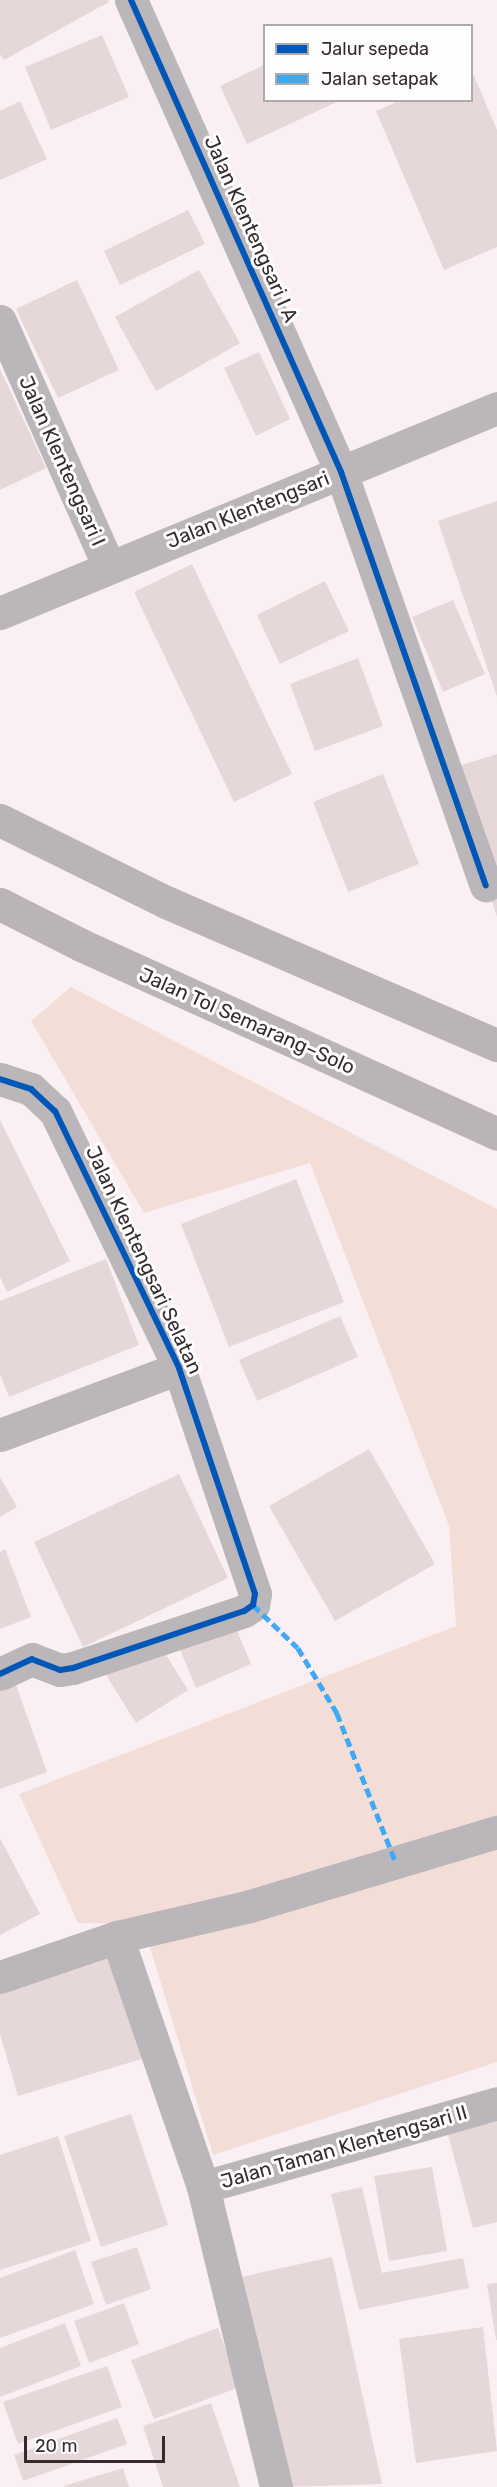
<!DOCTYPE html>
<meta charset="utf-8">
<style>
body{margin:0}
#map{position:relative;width:497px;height:2487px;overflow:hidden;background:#faf0f3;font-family:Rubik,sans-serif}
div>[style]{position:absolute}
.green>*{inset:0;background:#f3ddd7}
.building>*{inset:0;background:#e6d7d9}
.minor>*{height:33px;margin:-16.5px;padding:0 16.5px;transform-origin:16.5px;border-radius:16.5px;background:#bbb6b9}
.highway>*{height:33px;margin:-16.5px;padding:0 16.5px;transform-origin:16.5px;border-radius:16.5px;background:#bab4b7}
.quiet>*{height:4.5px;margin-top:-2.25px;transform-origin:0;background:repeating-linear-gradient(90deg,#3fa9f5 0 9px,transparent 0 13.5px)}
.cycleway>*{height:6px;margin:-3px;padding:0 3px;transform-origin:3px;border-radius:3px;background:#0057b8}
span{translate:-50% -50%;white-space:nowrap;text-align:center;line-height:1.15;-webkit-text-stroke:6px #fefefe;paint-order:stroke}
.street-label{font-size:20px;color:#362a2e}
.legend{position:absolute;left:263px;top:24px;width:210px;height:78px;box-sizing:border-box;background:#fefefe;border:2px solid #aea9ab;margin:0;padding:8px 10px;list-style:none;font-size:18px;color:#362a2e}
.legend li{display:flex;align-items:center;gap:12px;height:30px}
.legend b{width:30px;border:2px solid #aea9ab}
.scale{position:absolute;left:24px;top:2436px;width:141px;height:27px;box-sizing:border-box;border:3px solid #362a2e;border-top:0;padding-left:8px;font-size:18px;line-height:21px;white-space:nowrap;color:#362a2e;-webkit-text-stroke:4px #fefefe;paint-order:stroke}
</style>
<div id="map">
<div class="green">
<div style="clip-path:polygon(71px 987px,497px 1209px,497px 2062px,213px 2155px,143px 1924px,78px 1923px,19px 1794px,456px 1626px,449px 1526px,310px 1163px,144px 1213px,31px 1021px)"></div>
</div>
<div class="building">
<div style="clip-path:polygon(0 0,108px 0,109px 2px,4px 60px,0 54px)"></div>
<div style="clip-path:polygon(102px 35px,129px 97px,51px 130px,25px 67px)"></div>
<div style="clip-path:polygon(264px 65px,264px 100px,341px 100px,247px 144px,220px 86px)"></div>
<div style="clip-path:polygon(472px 71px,497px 130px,497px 247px,444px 270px,376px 111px,401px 100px,472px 100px)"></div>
<div style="clip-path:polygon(20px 101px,47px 159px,0 180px,0 111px)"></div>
<div style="clip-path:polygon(188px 210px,205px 244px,120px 285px,104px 251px)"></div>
<div style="clip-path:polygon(199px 270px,240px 343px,156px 391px,115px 317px)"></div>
<div style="clip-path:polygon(77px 280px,119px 370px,58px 398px,16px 309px)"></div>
<div style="clip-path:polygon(259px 352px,290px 419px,256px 436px,224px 368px)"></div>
<div style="clip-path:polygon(0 369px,46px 468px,0 490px)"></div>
<div style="clip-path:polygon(497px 501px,497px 697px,438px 521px)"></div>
<div style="clip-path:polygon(192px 564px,292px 774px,234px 802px,134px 592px)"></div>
<div style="clip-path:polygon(325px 581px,349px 631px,280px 664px,257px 615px)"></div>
<div style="clip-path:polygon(453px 600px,485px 674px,443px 692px,412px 617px)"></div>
<div style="clip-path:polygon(358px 658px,383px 726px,315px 751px,290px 684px)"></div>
<div style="clip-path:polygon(497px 754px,497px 917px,449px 769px)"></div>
<div style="clip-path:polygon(383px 774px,419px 864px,348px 892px,313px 802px)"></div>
<div style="clip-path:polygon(0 1120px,70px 1261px,7px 1292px,0 1277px)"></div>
<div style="clip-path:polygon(296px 1179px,344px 1302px,229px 1347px,181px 1224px)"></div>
<div style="clip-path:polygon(106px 1259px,139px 1345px,9px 1397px,0 1374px,0 1301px)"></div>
<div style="clip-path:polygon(340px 1316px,358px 1357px,257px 1401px,239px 1360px)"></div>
<div style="clip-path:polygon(369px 1449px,435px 1564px,335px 1621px,269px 1506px)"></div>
<div style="clip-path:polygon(179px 1474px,228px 1578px,83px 1647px,34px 1542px)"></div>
<div style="clip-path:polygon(0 1477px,17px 1507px,0 1517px)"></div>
<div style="clip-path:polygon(5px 1549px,31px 1617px,0 1629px,0 1552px)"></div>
<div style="clip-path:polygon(233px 1621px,251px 1664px,196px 1688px,178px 1645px)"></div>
<div style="clip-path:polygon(158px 1642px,188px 1690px,136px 1723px,106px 1675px)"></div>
<div style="clip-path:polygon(14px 1679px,47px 1772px,0 1789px,0 1685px)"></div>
<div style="clip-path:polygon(0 1838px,40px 1914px,0 1935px)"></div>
<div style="clip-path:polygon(113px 1950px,145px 2058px,18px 2096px,0 2034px,0 1983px)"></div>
<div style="clip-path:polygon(497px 2113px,497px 2222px,473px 2228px,446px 2127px)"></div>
<div style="clip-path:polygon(131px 2114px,168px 2225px,101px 2247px,64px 2136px)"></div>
<div style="clip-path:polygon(58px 2136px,91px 2241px,0 2270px,0 2155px)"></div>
<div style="clip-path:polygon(432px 2167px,447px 2251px,389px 2261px,374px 2176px)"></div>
<div style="clip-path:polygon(362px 2187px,382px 2273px,463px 2258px,469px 2288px,359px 2310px,331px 2194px)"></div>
<div style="clip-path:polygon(137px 2247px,151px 2289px,106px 2305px,91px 2262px)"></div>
<div style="clip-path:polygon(75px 2250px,94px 2304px,0 2338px,0 2278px)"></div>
<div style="clip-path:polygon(332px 2257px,382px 2484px,281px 2487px,236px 2278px)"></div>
<div style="clip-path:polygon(497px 2283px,497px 2340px,496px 2340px,487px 2284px)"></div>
<div style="clip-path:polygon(124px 2303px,139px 2344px,89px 2363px,74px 2321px)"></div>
<div style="clip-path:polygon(65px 2323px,81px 2366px,0 2397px,0 2348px)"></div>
<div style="clip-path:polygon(483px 2327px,497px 2451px,416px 2463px,399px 2339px)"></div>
<div style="clip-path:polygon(218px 2328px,240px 2387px,154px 2419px,131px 2360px)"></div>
<div style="clip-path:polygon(107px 2366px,122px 2407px,18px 2444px,3px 2402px)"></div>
<div style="clip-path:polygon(211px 2403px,240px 2487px,163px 2487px,143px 2426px)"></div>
<div style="clip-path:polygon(117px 2418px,127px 2444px,23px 2481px,14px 2455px)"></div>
<div style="clip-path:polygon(123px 2468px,129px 2487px,64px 2487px,64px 2486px)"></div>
</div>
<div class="minor">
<div style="left:131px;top:0;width:517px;rotate:66.01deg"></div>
<div style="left:341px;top:472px;width:438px;rotate:70.7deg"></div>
<div style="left:0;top:321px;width:269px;rotate:66.1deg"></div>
<div style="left:0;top:613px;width:538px;rotate:-22.41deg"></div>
<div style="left:0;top:1079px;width:33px;rotate:18deg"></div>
<div style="left:31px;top:1089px;width:33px;rotate:43deg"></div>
<div style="left:55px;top:1111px;width:285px;rotate:64.2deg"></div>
<div style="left:179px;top:1368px;width:238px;rotate:71.4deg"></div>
<div style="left:255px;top:1594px;width:11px;rotate:100deg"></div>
<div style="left:253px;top:1605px;width:11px;rotate:146deg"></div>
<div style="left:244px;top:1611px;width:180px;rotate:161.6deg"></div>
<div style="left:73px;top:1668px;width:13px;rotate:171deg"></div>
<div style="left:60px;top:1670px;width:30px;rotate:-159deg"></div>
<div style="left:32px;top:1659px;width:35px;rotate:155deg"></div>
<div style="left:0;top:1435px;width:191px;rotate:-20.5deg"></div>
<div style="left:117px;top:1937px;width:137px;rotate:-13.1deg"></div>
<div style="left:250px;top:1906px;width:258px;rotate:-16.7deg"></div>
<div style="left:0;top:1977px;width:124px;rotate:-18.9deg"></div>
<div style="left:117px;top:1937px;width:264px;rotate:71deg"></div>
<div style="left:203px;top:2187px;width:306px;rotate:-15.9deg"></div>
<div style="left:203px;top:2187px;width:309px;rotate:76.3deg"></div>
</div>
<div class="highway">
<div style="left:0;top:820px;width:185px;rotate:26.3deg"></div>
<div style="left:166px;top:902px;width:361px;rotate:23.4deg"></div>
<div style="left:0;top:904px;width:91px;rotate:26.8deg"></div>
<div style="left:81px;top:945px;width:457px;rotate:24.4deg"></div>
</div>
<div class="quiet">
<div style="left:253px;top:1605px;width:62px;rotate:43.7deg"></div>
<div style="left:298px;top:1648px;width:76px;rotate:59deg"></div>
<div style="left:337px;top:1713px;width:161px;rotate:68.5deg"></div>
</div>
<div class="cycleway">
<div style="left:131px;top:0;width:517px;rotate:66.01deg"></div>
<div style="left:341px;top:472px;width:438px;rotate:70.7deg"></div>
<div style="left:0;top:1079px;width:33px;rotate:18deg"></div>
<div style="left:31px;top:1089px;width:33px;rotate:43deg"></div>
<div style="left:55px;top:1111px;width:285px;rotate:64.2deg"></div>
<div style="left:179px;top:1368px;width:238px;rotate:71.4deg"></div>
<div style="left:255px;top:1594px;width:11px;rotate:100deg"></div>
<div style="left:253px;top:1605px;width:11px;rotate:146deg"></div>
<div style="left:244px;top:1611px;width:180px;rotate:161.6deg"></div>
<div style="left:73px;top:1668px;width:13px;rotate:171deg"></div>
<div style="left:60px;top:1670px;width:30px;rotate:-159deg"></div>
<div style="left:32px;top:1659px;width:35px;rotate:155deg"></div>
</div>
<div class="street-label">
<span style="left:251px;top:229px;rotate:66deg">Jalan Klentengsari I A</span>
<span style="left:62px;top:461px;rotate:66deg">Jalan Klentengsari I</span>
<span style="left:248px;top:510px;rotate:-22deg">Jalan Klentengsari</span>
<span style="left:247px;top:1021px;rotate:24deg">Jalan Tol Semarang–Solo</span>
<span style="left:144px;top:1260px;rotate:65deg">Jalan Klentengsari Selatan</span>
<span style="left:344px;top:2147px;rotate:-16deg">Jalan Taman Klentengsari II</span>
</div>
<ul class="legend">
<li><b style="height:8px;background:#0057b8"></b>Jalur sepeda</li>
<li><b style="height:8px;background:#3fa9f5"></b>Jalan setapak</li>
</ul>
<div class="scale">20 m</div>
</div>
